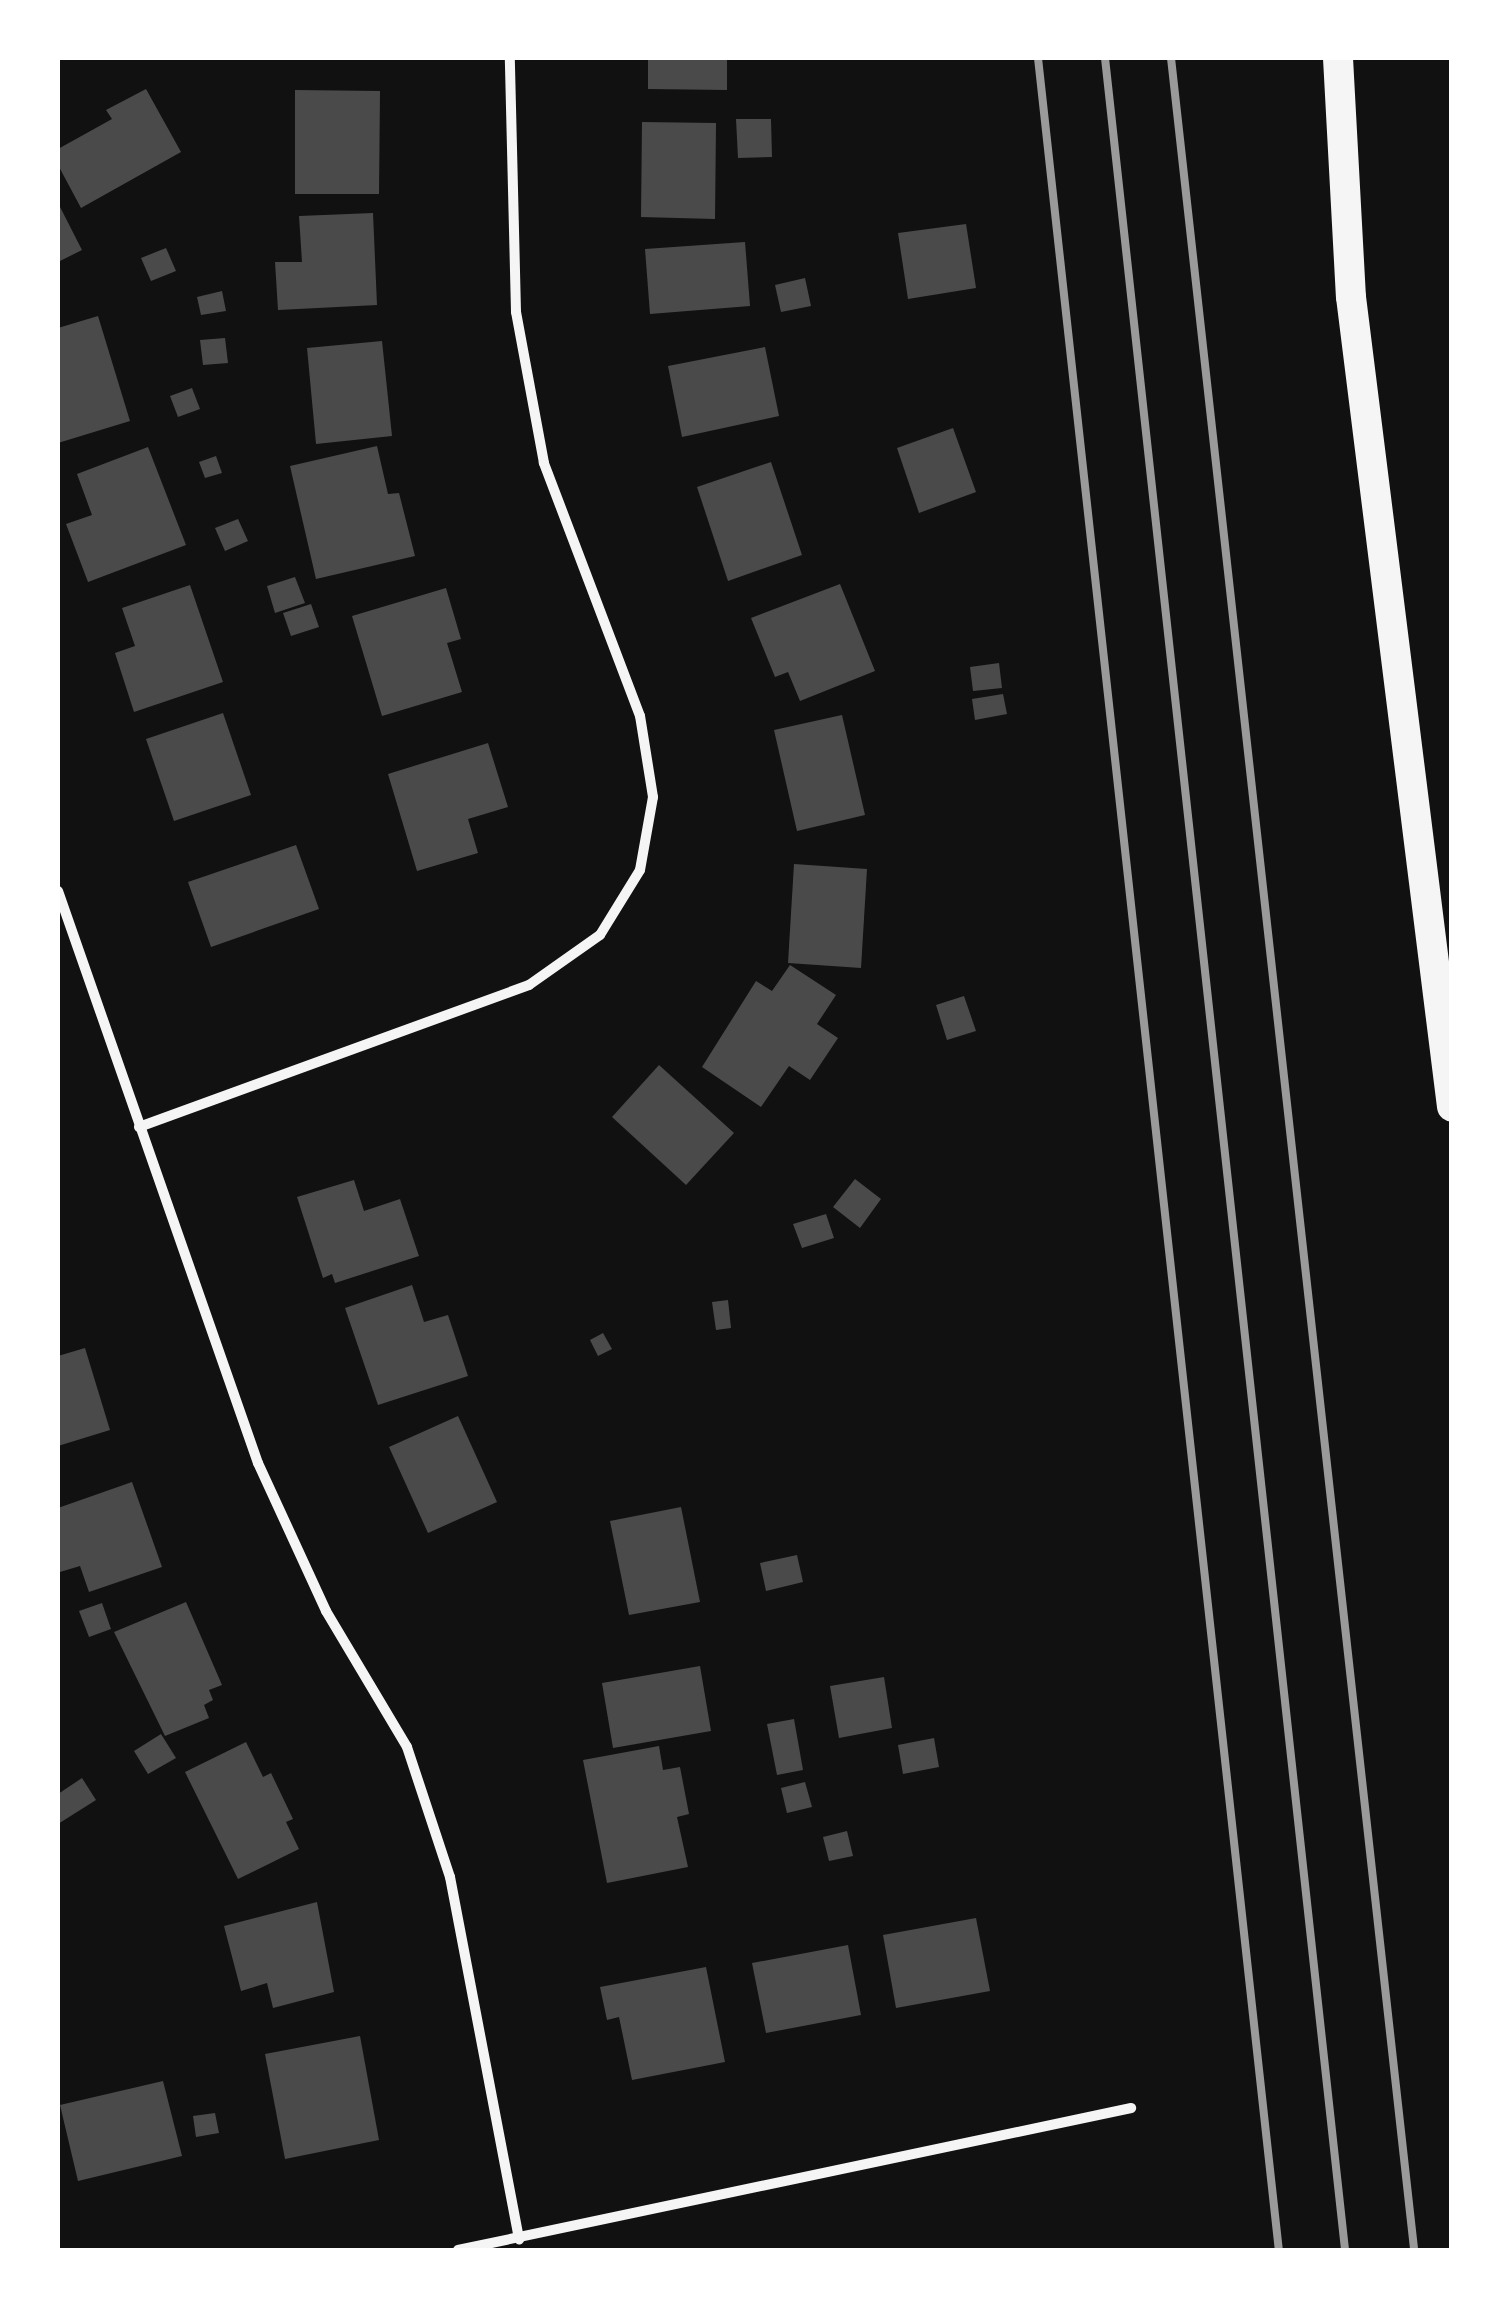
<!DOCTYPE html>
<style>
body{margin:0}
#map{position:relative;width:1509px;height:2308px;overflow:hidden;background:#111;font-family:"Alegreya Sans",sans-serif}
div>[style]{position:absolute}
.building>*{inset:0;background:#4a4a4a}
.minor>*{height:10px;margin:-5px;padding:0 5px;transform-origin:5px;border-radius:5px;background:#f5f5f5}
.motorway>*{height:30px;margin:-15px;padding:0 15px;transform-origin:15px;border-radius:15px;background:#f5f5f5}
.rail>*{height:8px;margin:-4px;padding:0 4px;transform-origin:4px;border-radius:4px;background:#9a9a9a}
span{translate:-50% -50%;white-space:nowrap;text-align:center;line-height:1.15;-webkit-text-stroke:9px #fff;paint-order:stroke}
.frame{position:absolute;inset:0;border:60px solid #fff;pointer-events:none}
</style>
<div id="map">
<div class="building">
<div style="clip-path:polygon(648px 58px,727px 58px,727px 90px,648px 89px)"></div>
<div style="clip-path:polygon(146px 89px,181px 152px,81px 208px,58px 165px,58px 149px,112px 119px,106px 110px)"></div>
<div style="clip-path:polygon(295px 90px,380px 91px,379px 194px,295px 194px)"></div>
<div style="clip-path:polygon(736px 119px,771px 119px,772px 157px,738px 158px)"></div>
<div style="clip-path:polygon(642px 122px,716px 123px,715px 219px,641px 217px)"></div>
<div style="clip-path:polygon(58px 203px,82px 250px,58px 262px)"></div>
<div style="clip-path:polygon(373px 213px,377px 305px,278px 310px,275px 262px,302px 262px,299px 216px)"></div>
<div style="clip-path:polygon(966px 224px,976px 288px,908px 299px,898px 233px)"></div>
<div style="clip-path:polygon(745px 242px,750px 306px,650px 314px,645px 249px)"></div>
<div style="clip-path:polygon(166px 248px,176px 271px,151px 281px,141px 258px)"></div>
<div style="clip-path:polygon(805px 278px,811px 306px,781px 312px,775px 285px)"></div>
<div style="clip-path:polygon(222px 291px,226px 311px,201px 315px,197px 297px)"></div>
<div style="clip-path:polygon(98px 316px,130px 421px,58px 443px,58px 328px)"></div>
<div style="clip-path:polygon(225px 338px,228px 363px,203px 365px,200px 340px)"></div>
<div style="clip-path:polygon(382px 341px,392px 436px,316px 444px,307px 348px)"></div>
<div style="clip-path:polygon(765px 347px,779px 416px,682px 437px,668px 366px)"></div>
<div style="clip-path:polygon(192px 388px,200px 409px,178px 417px,170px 396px)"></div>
<div style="clip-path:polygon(953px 428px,976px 492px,919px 513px,897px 448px)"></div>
<div style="clip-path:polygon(377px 446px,388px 494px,399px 493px,415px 556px,316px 579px,290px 466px)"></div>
<div style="clip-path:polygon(148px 447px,186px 545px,88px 582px,66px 524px,92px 515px,77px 474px)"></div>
<div style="clip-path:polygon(216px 456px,222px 473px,205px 478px,199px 462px)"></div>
<div style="clip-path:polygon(771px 462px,802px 555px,728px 581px,697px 487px)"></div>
<div style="clip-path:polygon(238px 519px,248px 541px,225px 551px,215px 528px)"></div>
<div style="clip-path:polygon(295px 577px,305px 603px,275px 613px,267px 586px)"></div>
<div style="clip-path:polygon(840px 584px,875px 671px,800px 701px,788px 672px,775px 677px,751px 618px)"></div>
<div style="clip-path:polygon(190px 585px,223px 682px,134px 712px,115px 653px,135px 646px,122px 608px)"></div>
<div style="clip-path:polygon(446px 588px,461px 639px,447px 643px,462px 692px,382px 716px,352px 616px)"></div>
<div style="clip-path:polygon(311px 604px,319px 627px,291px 636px,283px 613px)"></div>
<div style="clip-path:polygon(999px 663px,1002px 688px,973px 691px,970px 667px)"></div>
<div style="clip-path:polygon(1003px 694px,1007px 714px,975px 720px,972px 699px)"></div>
<div style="clip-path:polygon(223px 713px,251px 795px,174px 821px,146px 739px)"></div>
<div style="clip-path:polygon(842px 715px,865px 815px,797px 831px,774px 730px)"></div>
<div style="clip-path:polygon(488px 743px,508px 807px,468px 819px,478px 853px,417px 871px,388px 774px)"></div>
<div style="clip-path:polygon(296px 845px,319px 909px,211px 947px,188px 882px)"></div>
<div style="clip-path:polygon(794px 864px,867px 869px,861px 968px,788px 963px)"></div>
<div style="clip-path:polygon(790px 965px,836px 995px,817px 1024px,838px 1038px,810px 1080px,789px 1066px,761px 1107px,702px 1067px,756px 981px,772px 991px)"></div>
<div style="clip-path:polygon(964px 996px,976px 1031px,947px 1040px,936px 1005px)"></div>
<div style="clip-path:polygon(659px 1065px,734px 1133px,686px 1185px,612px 1117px)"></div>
<div style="clip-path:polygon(855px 1179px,881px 1199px,860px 1228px,833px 1207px)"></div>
<div style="clip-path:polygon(354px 1180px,364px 1211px,400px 1199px,419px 1256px,335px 1283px,332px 1274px,323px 1278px,297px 1197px)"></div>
<div style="clip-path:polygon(826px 1214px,834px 1238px,802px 1248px,793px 1224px)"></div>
<div style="clip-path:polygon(412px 1285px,424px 1322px,448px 1315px,468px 1376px,378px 1405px,345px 1308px)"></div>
<div style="clip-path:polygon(728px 1300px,731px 1328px,716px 1330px,712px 1302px)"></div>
<div style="clip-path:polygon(603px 1333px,612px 1349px,598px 1356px,590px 1340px)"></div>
<div style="clip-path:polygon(85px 1348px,110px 1430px,58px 1446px,58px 1356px)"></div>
<div style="clip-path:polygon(458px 1416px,497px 1502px,428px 1533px,389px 1447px)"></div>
<div style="clip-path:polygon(132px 1482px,162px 1567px,89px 1592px,80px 1566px,60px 1572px,58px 1508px)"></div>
<div style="clip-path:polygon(681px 1507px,700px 1602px,629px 1615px,610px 1521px)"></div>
<div style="clip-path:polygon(797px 1555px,803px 1582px,766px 1591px,760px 1563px)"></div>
<div style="clip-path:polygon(186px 1602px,222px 1685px,209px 1690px,213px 1700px,204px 1705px,209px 1718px,165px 1736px,114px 1632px)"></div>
<div style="clip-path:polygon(102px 1603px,111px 1629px,89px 1637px,79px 1611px)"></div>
<div style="clip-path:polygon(700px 1666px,711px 1731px,613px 1748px,602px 1683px)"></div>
<div style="clip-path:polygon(884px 1677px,892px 1728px,839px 1738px,830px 1686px)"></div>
<div style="clip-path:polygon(794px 1719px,803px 1770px,777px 1775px,767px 1724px)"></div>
<div style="clip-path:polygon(161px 1734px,176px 1758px,148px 1774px,134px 1751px)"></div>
<div style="clip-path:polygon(934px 1738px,939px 1767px,903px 1774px,898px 1745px)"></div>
<div style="clip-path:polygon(246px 1742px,263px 1777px,271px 1773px,293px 1819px,286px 1822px,299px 1849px,238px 1879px,185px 1772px)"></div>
<div style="clip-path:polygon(659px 1746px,663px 1770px,680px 1767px,689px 1814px,677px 1817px,688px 1867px,607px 1883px,583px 1760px)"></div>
<div style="clip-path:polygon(82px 1778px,96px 1800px,58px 1824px,58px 1794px)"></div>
<div style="clip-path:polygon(805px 1782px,812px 1807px,787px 1813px,781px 1788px)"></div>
<div style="clip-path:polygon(847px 1831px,853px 1856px,829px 1861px,823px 1837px)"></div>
<div style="clip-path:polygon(317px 1902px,334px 1992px,273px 2008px,267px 1983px,241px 1991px,224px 1926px)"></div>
<div style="clip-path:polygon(976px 1918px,990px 1991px,896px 2008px,883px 1935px)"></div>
<div style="clip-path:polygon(848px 1945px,861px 2015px,766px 2033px,752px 1963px)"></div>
<div style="clip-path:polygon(706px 1967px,725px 2062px,632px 2080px,619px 2017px,607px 2020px,600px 1987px)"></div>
<div style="clip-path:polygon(360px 2036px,379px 2140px,285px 2159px,265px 2054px)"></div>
<div style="clip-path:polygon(163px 2081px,182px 2156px,78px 2181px,60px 2105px)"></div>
<div style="clip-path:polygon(215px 2113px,219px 2133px,196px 2137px,193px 2116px)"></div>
</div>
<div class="minor">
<div style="left:58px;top:891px;width:606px;rotate:70.73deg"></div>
<div style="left:258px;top:1463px;width:163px;rotate:65.3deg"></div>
<div style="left:326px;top:1611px;width:158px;rotate:59.2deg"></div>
<div style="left:407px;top:1747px;width:137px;rotate:71.7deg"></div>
<div style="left:450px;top:1877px;width:369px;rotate:79.2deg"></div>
<div style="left:139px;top:1127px;width:415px;rotate:-20deg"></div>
<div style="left:529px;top:985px;width:87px;rotate:-35.2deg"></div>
<div style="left:600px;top:935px;width:76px;rotate:-58.4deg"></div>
<div style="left:640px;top:870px;width:74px;rotate:-79.9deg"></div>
<div style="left:653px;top:797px;width:82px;rotate:-99.1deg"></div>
<div style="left:640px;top:716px;width:271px;rotate:-110.8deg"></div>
<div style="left:544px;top:463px;width:154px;rotate:-100.5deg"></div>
<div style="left:516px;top:312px;width:254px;rotate:-91.4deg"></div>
<div style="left:458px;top:2250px;width:688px;rotate:-11.91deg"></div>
</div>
<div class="motorway">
<div style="left:1338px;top:58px;width:239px;rotate:86.9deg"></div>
<div style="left:1351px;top:297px;width:816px;rotate:82.89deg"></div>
</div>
<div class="rail">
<div style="left:1038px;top:58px;width:2205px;rotate:83.73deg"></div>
<div style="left:1105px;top:58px;width:2205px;rotate:83.75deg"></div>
<div style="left:1171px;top:58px;width:2205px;rotate:83.67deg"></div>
</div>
<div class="frame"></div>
</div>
